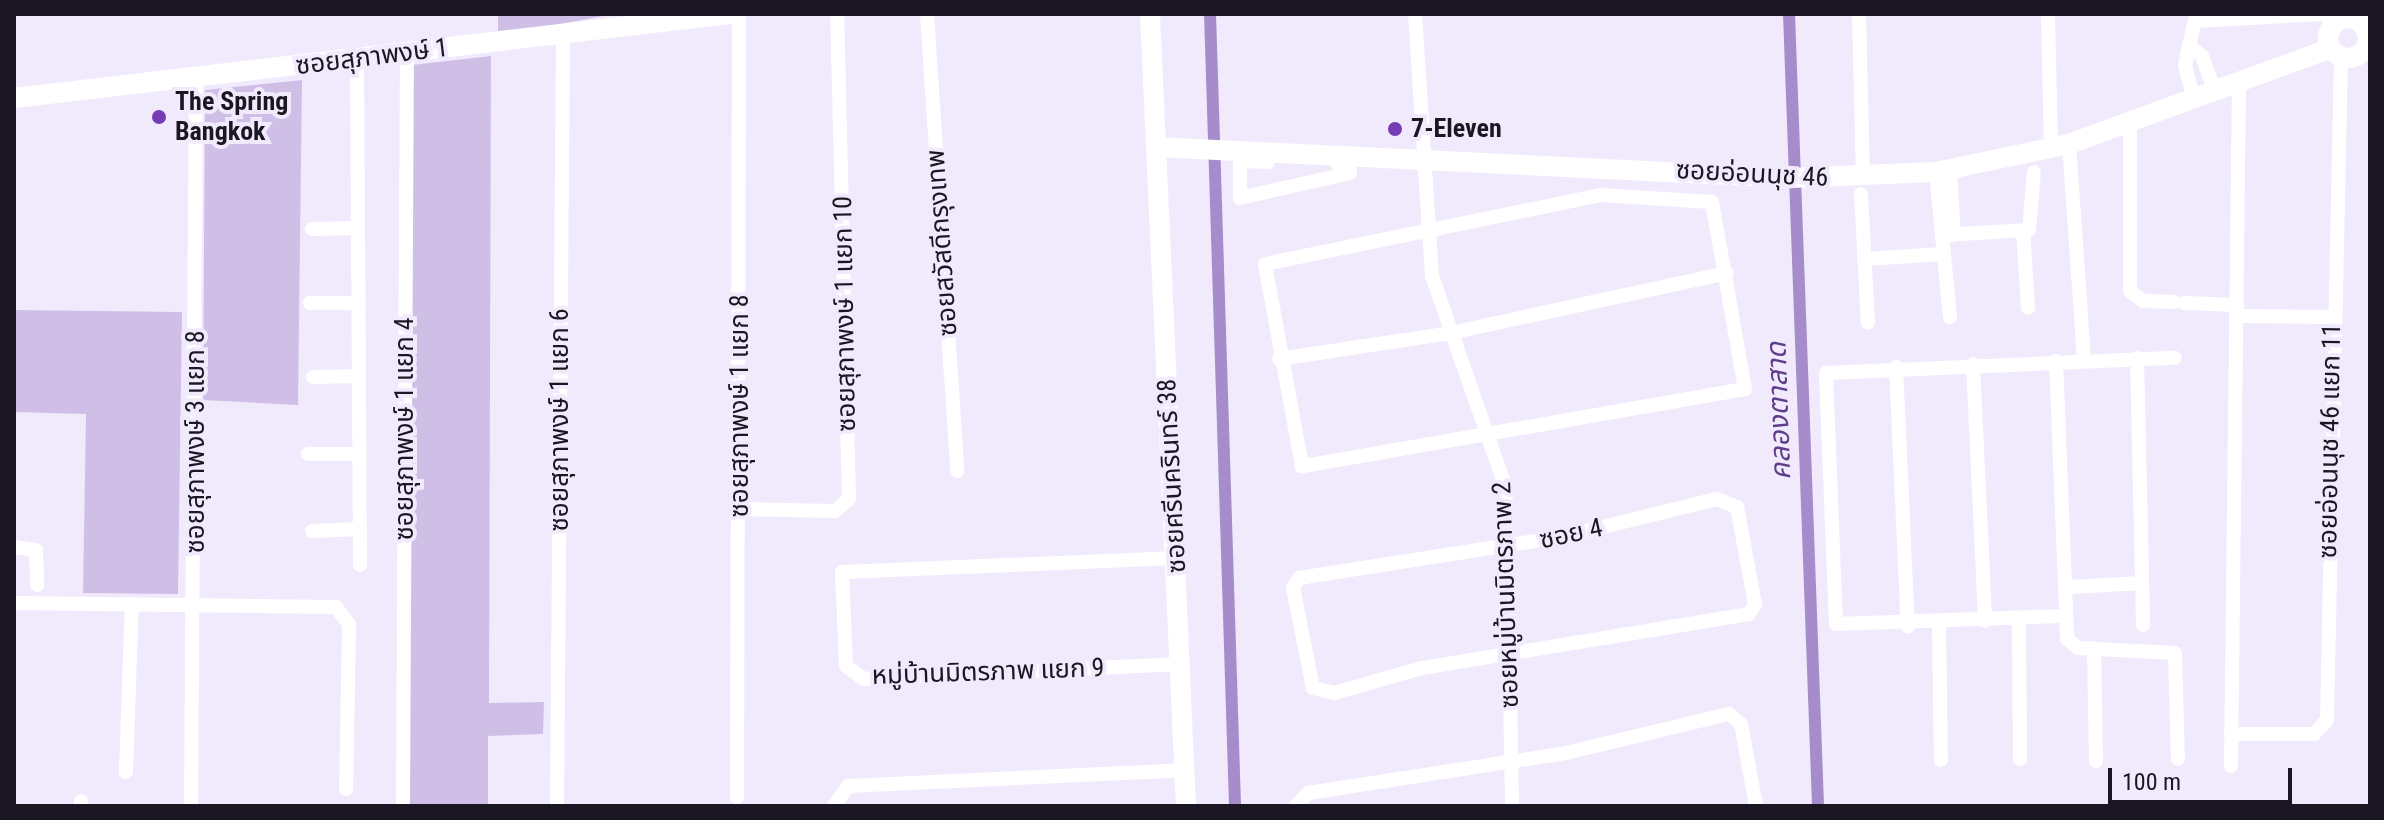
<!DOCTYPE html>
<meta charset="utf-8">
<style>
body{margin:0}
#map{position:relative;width:2384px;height:820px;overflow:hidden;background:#f1eafd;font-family:"Roboto Condensed","Noto Sans Thai",sans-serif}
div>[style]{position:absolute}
.green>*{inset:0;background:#cfbfe7}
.canal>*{height:12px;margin:-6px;padding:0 6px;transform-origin:6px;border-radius:6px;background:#a68cca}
.street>*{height:14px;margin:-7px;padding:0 7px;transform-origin:7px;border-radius:7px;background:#fff}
.secondary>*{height:20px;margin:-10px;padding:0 10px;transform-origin:10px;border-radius:10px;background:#fff}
.secondary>.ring{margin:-10px;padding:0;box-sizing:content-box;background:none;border:20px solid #fff;border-radius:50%}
.dots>*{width:22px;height:22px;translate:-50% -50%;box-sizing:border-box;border:4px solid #f1eafd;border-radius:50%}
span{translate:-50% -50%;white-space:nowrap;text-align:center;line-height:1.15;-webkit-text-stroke:8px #f1eafd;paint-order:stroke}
.street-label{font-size:26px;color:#1b1722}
.poi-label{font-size:26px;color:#1b1722;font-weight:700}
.left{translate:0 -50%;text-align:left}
.water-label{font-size:28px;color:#603d89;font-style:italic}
.frame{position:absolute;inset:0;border:16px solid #1b1722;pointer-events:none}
.scale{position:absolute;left:2108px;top:768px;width:184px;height:36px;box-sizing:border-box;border:4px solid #1b1722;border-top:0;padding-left:10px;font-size:24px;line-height:28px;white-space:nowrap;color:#1b1722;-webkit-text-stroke:6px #f1eafd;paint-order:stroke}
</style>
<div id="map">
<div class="green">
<div style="clip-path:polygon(498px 14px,603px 14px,603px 16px,498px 36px)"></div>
<div style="clip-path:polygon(491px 56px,489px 703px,544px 702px,543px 734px,488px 736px,488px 806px,407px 806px,412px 65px)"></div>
<div style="clip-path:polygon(302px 80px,298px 405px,203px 400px,205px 90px)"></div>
<div style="clip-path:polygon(14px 310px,182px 312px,178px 594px,83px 593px,86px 414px,14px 412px)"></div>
</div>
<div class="canal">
<div style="left:1210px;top:14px;width:792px;rotate:88.19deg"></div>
<div style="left:1789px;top:14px;width:793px;rotate:87.9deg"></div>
</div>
<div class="street">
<div style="left:927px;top:14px;width:458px;rotate:86.2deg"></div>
<div style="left:1415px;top:14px;width:263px;rotate:86.3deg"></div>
<div style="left:1432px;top:276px;width:225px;rotate:70.8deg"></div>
<div style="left:1506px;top:488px;width:318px;rotate:88.9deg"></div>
<div style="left:1859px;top:14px;width:164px;rotate:88.6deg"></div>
<div style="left:2048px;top:14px;width:135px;rotate:88.7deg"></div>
<div style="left:2189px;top:46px;width:26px;rotate:-77deg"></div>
<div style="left:2195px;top:21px;width:128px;rotate:-3.1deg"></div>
<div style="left:357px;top:58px;width:507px;rotate:89.66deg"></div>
<div style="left:2194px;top:99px;width:34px;rotate:-105deg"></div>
<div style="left:2185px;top:66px;width:20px;rotate:-79deg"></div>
<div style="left:2189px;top:46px;width:16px;rotate:38deg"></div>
<div style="left:2202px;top:56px;width:37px;rotate:70deg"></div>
<div style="left:2130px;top:123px;width:168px;rotate:90deg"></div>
<div style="left:2130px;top:291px;width:16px;rotate:38deg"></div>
<div style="left:2143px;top:301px;width:32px;rotate:2deg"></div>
<div style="left:2069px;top:144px;width:217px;rotate:86deg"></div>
<div style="left:1240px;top:148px;width:50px;rotate:90deg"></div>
<div style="left:1240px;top:198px;width:113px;rotate:-12.8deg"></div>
<div style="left:1350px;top:173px;width:10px;rotate:-90deg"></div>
<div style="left:1350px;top:163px;width:13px;rotate:180deg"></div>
<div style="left:1240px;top:161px;width:28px;rotate:2deg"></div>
<div style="left:1950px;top:171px;width:64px;rotate:86.4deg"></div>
<div style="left:1936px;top:172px;width:146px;rotate:84.5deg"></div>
<div style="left:1861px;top:194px;width:129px;rotate:86.9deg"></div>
<div style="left:1600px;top:195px;width:112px;rotate:3.6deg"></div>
<div style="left:1712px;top:202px;width:190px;rotate:80deg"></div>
<div style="left:1745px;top:389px;width:450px;rotate:170.1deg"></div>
<div style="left:1302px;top:466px;width:205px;rotate:-100.4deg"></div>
<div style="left:1265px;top:264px;width:342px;rotate:-11.6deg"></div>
<div style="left:312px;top:229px;width:46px;rotate:-1.2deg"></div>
<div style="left:2023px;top:231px;width:77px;rotate:86.3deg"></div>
<div style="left:1942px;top:235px;width:87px;rotate:-3.3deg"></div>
<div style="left:2029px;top:230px;width:58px;rotate:-85.1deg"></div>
<div style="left:1864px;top:259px;width:79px;rotate:-3.6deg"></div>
<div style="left:310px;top:303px;width:49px"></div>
<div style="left:2184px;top:303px;width:53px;rotate:2.2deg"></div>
<div style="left:2237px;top:316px;width:94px;rotate:0.6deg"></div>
<div style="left:2137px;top:358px;width:267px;rotate:88.7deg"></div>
<div style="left:1279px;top:359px;width:173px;rotate:-8.6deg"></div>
<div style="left:1450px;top:333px;width:283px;rotate:-12.2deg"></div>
<div style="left:2056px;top:361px;width:278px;rotate:87.7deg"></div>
<div style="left:2067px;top:639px;width:14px;rotate:39deg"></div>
<div style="left:2078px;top:648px;width:97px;rotate:3deg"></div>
<div style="left:2175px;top:653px;width:106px;rotate:88.4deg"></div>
<div style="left:1973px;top:364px;width:257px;rotate:87.3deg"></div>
<div style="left:1896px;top:367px;width:260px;rotate:87.4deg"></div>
<div style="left:313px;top:377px;width:46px;rotate:-1.2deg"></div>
<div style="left:308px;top:454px;width:51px"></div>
<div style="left:1717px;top:499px;width:22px;rotate:22deg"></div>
<div style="left:1737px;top:507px;width:99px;rotate:79.5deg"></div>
<div style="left:1755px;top:604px;width:12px;rotate:121deg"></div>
<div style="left:1749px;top:614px;width:336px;rotate:170.6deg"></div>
<div style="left:1418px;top:669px;width:86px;rotate:163.9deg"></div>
<div style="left:1335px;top:693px;width:23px;rotate:-167deg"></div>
<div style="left:1313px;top:688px;width:102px;rotate:-101.3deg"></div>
<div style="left:1293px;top:588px;width:12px;rotate:-59deg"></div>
<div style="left:1299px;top:578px;width:266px;rotate:-8.9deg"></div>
<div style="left:1562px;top:537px;width:160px;rotate:-13.8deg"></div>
<div style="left:741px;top:509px;width:94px;rotate:1.2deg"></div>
<div style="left:835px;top:511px;width:18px;rotate:-41deg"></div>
<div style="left:849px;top:499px;width:485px;rotate:-91.4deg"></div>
<div style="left:312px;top:531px;width:48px;rotate:-2.4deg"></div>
<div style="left:14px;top:547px;width:22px;rotate:8deg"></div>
<div style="left:36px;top:550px;width:35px;rotate:88deg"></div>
<div style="left:1176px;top:558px;width:334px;rotate:177.6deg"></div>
<div style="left:842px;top:572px;width:94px;rotate:87.6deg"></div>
<div style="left:846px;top:666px;width:22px;rotate:36deg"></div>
<div style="left:864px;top:679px;width:317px;rotate:-2.7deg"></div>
<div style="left:2071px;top:587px;width:71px;rotate:-3.2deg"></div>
<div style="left:14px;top:603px;width:322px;rotate:0.7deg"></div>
<div style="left:336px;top:607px;width:21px;rotate:53deg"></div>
<div style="left:349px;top:624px;width:165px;rotate:91deg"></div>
<div style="left:2064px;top:616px;width:228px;rotate:178deg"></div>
<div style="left:1836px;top:624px;width:251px;rotate:-92.3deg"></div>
<div style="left:1826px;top:373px;width:349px;rotate:-2.5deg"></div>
<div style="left:2019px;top:619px;width:140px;rotate:89.6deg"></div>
<div style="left:1939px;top:624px;width:136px;rotate:89.2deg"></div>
<div style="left:2094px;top:648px;width:113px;rotate:89deg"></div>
<div style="left:2231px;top:734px;width:83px"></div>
<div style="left:2314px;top:734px;width:19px;rotate:-47deg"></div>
<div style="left:2327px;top:720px;width:663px;rotate:-88.79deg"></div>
<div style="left:2231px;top:766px;width:684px;rotate:-89.33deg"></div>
<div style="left:126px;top:772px;width:168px;rotate:-88deg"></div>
<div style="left:737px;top:797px;width:783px;rotate:-89.85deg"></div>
<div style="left:81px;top:806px;width:5px;rotate:-90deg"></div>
<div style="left:191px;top:806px;width:728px;rotate:-89.61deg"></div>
<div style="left:403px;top:806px;width:753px;rotate:-89.7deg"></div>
<div style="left:557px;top:806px;width:772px;rotate:-89.55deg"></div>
<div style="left:834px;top:806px;width:24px;rotate:-55deg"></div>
<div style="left:848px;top:786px;width:336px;rotate:-2.7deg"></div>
<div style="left:1296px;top:806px;width:18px;rotate:-47deg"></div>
<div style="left:1308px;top:793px;width:261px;rotate:-8.8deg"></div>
<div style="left:1566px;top:753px;width:168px;rotate:-13.5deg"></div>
<div style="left:1729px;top:714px;width:16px;rotate:40deg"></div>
<div style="left:1741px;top:724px;width:83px;rotate:79.6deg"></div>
</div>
<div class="secondary">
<div style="left:1150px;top:14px;width:793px;rotate:87.4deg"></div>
<div class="ring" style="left:2328px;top:18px;width:20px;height:20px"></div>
<div style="left:14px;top:98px;width:721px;rotate:-6.69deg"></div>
<div style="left:1156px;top:147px;width:635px;rotate:2.8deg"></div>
<div style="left:1790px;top:178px;width:146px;rotate:-2.4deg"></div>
<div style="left:1936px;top:172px;width:136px;rotate:-11.9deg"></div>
<div style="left:2069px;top:144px;width:277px;rotate:-20.1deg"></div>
</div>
<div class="dots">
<div style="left:159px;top:117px;background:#763cb3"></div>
<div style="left:1395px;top:129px;background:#763cb3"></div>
</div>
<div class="street-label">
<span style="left:372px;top:57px;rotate:-7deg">ซอยสุภาพงษ์ 1</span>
<span style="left:1752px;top:174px;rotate:3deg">ซอยอ่อนนุช 46</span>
<span style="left:942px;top:243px;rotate:-94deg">ซอยสวัสดีกรุงเทพ</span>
<span style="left:845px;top:314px;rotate:-91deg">ซอยสุภาพงษ์ 1 แยก 10</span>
<span style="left:740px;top:406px;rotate:-90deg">ซอยสุภาพงษ์ 1 แยก 8</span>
<span style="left:560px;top:420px;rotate:-90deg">ซอยสุภาพงษ์ 1 แยก 6</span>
<span style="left:405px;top:429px;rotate:-90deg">ซอยสุภาพงษ์ 1 แยก 4</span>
<span style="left:2330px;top:441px;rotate:-89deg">ซอยอ่อนนุช 46 แยก 11</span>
<span style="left:196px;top:442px;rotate:-90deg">ซอยสุภาพงษ์ 3 แยก 8</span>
<span style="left:1172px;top:476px;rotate:-93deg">ซอยศรีนครินทร์ 38</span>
<span style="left:1571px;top:534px;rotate:-12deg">ซอย 4</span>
<span style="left:1506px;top:595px;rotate:-92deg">ซอยหมู่บ้านมิตรภาพ 2</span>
<span style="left:988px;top:672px;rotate:-2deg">หมู่บ้านมิตรภาพ แยก 9</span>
</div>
<div class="poi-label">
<span class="left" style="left:175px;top:117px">The Spring<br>Bangkok</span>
<span class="left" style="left:1411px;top:129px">7-Eleven</span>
</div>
<div class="water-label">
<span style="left:1779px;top:411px;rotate:-92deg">คลองตาสาด</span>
</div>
<div class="frame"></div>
<div class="scale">100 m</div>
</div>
